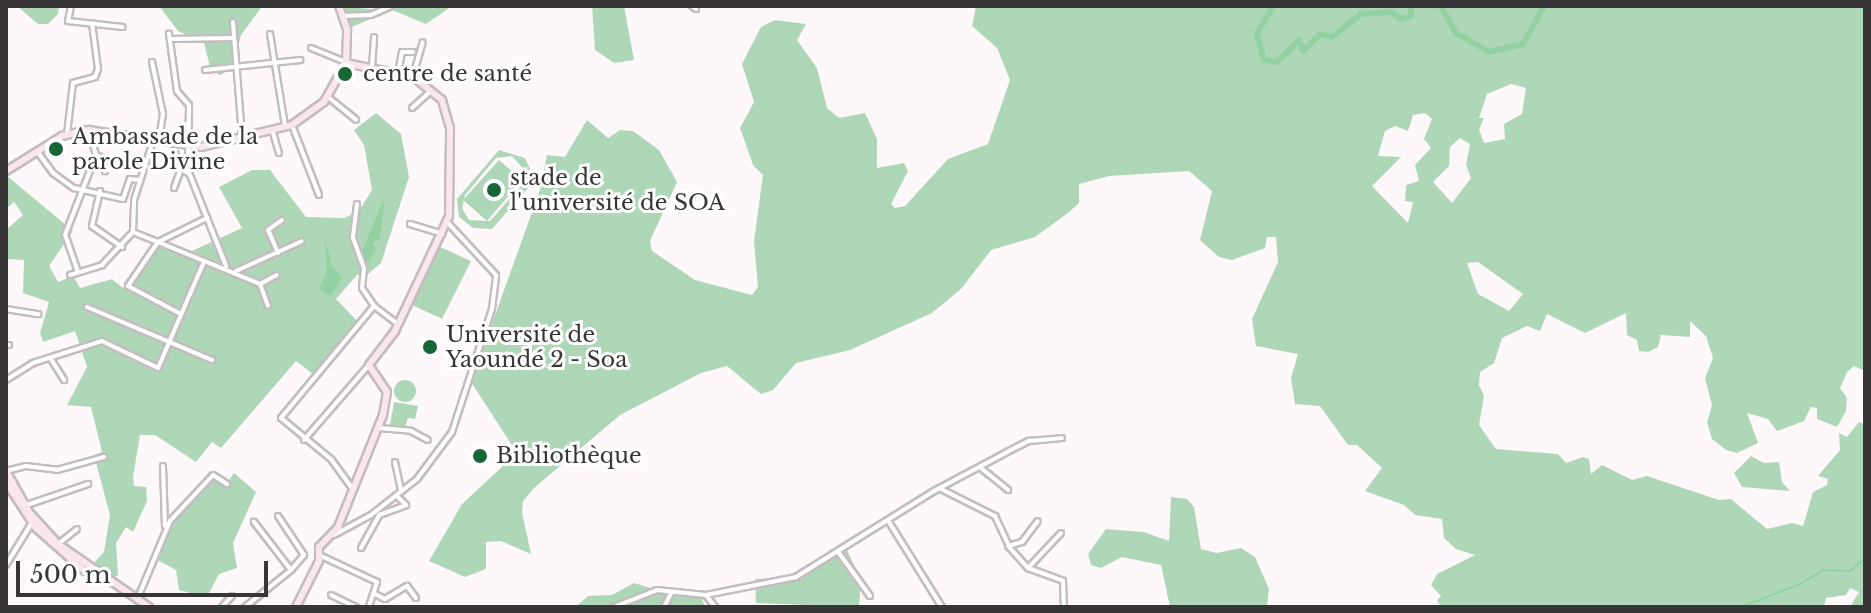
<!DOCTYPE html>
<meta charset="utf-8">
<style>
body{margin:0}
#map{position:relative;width:1871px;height:613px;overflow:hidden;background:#fff8fb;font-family:"Libre Baskerville",serif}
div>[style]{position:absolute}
.green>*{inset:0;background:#aed7b8}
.round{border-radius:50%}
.water>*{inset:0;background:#93d1a2}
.stream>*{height:2px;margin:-1px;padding:0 1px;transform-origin:1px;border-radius:1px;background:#93d1a2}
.river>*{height:6px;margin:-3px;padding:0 3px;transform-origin:3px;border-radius:3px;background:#93d1a2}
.roads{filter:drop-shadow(2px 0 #c4bdbf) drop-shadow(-2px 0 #c4bdbf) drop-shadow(0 2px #c4bdbf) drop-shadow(0 -2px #c4bdbf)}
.street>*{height:4px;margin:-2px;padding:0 2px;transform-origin:2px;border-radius:2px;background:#fff}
.secondary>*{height:6px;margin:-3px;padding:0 3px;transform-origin:3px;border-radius:3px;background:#fbe5ee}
.dots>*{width:22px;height:22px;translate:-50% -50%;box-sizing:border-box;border:4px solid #fff;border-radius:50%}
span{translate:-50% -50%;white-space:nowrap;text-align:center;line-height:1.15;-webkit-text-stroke:6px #fff;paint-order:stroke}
.poi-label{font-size:22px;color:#383536}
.left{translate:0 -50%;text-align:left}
.frame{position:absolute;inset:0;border:8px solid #383536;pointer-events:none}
.scale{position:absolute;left:16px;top:561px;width:252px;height:36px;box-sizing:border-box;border:4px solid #383536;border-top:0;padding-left:10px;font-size:24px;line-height:28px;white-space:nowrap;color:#383536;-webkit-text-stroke:6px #fff;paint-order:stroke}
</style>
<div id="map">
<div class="green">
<div style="clip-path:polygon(17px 6px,59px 6px,58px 14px,48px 24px,38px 24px)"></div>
<div style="clip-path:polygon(159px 6px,261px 6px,261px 8px,241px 35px,233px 68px,220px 75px,211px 71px,204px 43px,178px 31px)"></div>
<div style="clip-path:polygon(339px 6px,370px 9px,452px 6px,426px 24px,392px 10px,347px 29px)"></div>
<div style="clip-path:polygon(592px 6px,624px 6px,634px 60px,614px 63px,595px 50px)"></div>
<div style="clip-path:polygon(evenodd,976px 6px,1865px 6px,1865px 371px,1854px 366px,1847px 372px,1840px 388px,1847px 398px,1846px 411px,1837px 427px,1817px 419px,1817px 408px,1811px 407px,1804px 421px,1777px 431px,1768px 419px,1747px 413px,1758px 443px,1737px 453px,1726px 450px,1712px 439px,1707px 422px,1712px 405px,1705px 378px,1713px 358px,1706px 336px,1690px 321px,1690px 337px,1661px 335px,1658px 347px,1648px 352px,1639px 351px,1637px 340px,1627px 335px,1626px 313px,1585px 333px,1547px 314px,1540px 331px,1527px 326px,1502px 338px,1494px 363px,1480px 372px,1479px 385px,1484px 396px,1479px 425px,1496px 449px,1558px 454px,1566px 463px,1583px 457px,1589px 459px,1591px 474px,1602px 465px,1632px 480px,1647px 476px,1719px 500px,1731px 499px,1767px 529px,1792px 523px,1803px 526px,1813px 492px,1827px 485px,1828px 479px,1818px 476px,1840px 450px,1839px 433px,1847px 437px,1859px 422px,1865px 425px,1865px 607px,1850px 607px,1859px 592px,1850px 588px,1846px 595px,1826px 598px,1824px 606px,1817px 607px,1441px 607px,1437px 600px,1441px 596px,1431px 585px,1437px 574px,1475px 555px,1456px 549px,1444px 538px,1442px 519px,1415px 515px,1404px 505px,1365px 491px,1382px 468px,1357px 445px,1348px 445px,1320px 406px,1295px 404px,1291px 378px,1298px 354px,1256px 346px,1252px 319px,1278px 262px,1276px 237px,1267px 237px,1265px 248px,1232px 260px,1219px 257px,1200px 240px,1212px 191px,1189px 171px,1109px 176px,1079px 184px,1079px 203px,1068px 213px,1035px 237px,991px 250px,961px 289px,932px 313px,850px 350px,796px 363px,773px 390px,761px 394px,727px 366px,701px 373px,620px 415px,534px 488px,523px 501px,522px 512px,531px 554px,501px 541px,486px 542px,486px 569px,465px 577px,429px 561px,462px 504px,517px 453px,471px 382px,540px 190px,547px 155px,565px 157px,587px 120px,608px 138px,620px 130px,633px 131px,659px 150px,677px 182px,650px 241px,652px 251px,695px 280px,752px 295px,758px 287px,754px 241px,763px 175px,753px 165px,740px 128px,754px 102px,742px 64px,761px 27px,775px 20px,806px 24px,797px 40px,817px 68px,827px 108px,839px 118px,865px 113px,877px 139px,877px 168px,904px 163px,908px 171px,891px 204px,895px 208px,905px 206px,948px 159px,988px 144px,1010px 80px,997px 48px,972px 26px,976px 6px,1511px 84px,1526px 88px,1522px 114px,1504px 124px,1505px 139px,1484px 143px,1479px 130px,1484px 118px,1479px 118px,1487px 94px,1511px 84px,976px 6px,1425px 113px,1432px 119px,1424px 139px,1431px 148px,1415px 165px,1419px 181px,1406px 185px,1405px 201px,1413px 202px,1408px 223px,1372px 186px,1401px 157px,1378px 156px,1385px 131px,1395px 126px,1408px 131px,1413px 115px,1425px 113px,976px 6px,1460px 138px,1470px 144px,1466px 165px,1471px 178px,1452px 203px,1433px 182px,1449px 166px,1450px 147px,1460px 138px,976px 6px,1478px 262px,1523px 294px,1509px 311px,1478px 294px,1467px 263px,1478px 262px)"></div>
<div style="clip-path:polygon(376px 113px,401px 134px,409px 177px,381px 263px,368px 274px,357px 275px,336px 299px,359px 323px,354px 333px,318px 378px,296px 361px,221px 448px,212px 442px,196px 462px,155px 435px,140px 435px,133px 477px,134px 486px,146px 487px,147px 501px,133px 532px,126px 527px,116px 543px,118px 575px,104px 583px,86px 572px,104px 552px,110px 515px,94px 455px,102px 452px,91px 407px,67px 405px,87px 367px,75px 331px,43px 342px,40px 333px,49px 302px,23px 293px,24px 260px,6px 259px,6px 230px,23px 215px,14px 202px,6px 209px,6px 175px,73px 231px,49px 266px,58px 282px,73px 276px,80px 288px,112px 279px,123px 288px,159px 247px,183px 255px,242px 228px,219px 187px,252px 170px,270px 170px,306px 217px,344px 218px,359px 211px,372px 190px,364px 145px,354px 130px)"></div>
<div style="clip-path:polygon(evenodd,499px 150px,525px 158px,532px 174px,529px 187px,492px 229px,473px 228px,459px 217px,457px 199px,499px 150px,512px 156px,526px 172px,523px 184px,490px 221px,469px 220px,462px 208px,465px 195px,496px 158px,512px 156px)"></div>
<div style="clip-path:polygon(499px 160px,522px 180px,487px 221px,463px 200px)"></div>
<div style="clip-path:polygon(438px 246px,471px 261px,442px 319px,410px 304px)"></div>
<div class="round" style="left:394px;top:380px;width:22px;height:22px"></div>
<div style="clip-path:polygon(394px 402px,418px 406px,415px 419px,408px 418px,405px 428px,390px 425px)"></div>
<div style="clip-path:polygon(1751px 456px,1764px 463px,1779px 462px,1782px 482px,1790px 491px,1742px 487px,1734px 473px)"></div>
<div style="clip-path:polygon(234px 473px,256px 492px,233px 543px,237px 568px,219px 574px,207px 597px,179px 590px,176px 570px,152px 557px,164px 530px,213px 475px,227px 483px)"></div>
<div style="clip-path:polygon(1171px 497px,1187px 499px,1194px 507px,1201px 549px,1216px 553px,1241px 548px,1255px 557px,1269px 589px,1267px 607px,1170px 607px,1161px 565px,1122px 557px,1101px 568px,1091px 565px,1088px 554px,1106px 529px,1144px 532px,1169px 541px)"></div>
<div style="clip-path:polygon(846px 548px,861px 580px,859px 607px,756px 603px,755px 579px,796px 578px)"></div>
<div style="clip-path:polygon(634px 583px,681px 597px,701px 596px,705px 607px,576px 607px,588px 596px,612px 595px)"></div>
</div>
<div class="water">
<div style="clip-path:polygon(385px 196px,380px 239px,373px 242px,376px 251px,368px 262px,360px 256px)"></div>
<div style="clip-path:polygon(325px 238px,332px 266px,342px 278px,331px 296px,319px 288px,327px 272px)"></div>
</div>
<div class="stream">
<div style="left:1741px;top:607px;width:63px;rotate:-21.3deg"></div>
<div style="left:1800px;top:584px;width:27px;rotate:-31deg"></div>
<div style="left:1823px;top:570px;width:27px;rotate:2deg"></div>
<div style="left:1850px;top:571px;width:20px;rotate:-41deg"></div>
</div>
<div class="river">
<div style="left:1273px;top:6px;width:32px;rotate:120deg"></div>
<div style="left:1257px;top:34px;width:27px;rotate:75deg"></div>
<div style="left:1264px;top:60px;width:13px;rotate:9deg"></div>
<div style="left:1277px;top:62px;width:31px;rotate:-45deg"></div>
<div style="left:1299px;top:40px;width:12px;rotate:70deg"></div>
<div style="left:1303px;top:51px;width:24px;rotate:-45deg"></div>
<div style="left:1320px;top:34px;width:12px;rotate:14deg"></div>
<div style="left:1332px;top:37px;width:37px;rotate:-38deg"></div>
<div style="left:1361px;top:14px;width:30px;rotate:-4deg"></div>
<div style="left:1391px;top:12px;width:12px;rotate:35deg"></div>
<div style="left:1401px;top:19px;width:10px;rotate:-17deg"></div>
<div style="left:1411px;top:16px;width:10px;rotate:-90deg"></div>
<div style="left:1441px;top:6px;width:31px;rotate:61deg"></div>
<div style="left:1456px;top:33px;width:38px;rotate:30deg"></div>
<div style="left:1489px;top:52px;width:35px;rotate:-13deg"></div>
<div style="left:1523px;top:44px;width:43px;rotate:-61.1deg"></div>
</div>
<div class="roads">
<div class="street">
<div style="left:71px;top:6px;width:15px;rotate:101deg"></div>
<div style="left:68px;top:21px;width:55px;rotate:6.2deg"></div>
<div style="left:692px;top:6px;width:5px;rotate:37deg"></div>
<div style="left:343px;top:16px;width:28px;rotate:-2deg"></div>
<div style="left:371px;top:15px;width:22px;rotate:-24deg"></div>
<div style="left:233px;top:22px;width:114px;rotate:85.5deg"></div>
<div style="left:270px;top:34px;width:93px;rotate:80.7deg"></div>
<div style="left:170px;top:39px;width:64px;rotate:-0.9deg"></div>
<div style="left:311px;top:48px;width:38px;rotate:22deg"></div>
<div style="left:152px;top:62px;width:53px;rotate:78.1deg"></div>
<div style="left:163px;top:114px;width:25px;rotate:99deg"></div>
<div style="left:372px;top:67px;width:30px;rotate:-86deg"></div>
<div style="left:205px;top:70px;width:96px;rotate:-6deg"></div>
<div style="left:398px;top:74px;width:22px;rotate:-80deg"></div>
<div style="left:402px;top:52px;width:11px"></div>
<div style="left:413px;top:76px;width:35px;rotate:-74deg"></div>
<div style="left:328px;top:97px;width:36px;rotate:39deg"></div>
<div style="left:412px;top:108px;width:25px;rotate:-42deg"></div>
<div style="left:292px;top:125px;width:75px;rotate:68.9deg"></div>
<div style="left:272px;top:129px;width:25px;rotate:74deg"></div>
<div style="left:67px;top:134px;width:51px;rotate:-83.3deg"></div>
<div style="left:73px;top:83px;width:23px;rotate:-15deg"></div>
<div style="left:95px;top:77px;width:9px;rotate:-69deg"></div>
<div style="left:98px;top:69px;width:46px;rotate:-97.4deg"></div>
<div style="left:37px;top:151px;width:27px;rotate:54deg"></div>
<div style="left:53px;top:173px;width:26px;rotate:36deg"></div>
<div style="left:74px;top:188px;width:50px;rotate:12.7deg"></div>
<div style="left:123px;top:199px;width:21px;rotate:-71deg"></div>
<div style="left:130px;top:179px;width:10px;rotate:6deg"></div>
<div style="left:176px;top:154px;width:12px;rotate:95deg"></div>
<div style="left:175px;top:166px;width:15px;rotate:28deg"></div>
<div style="left:96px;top:155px;width:30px;rotate:23deg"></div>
<div style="left:101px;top:158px;width:14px;rotate:73deg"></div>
<div style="left:174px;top:188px;width:20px;rotate:-70deg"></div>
<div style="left:100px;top:191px;width:36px;rotate:103deg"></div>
<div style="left:92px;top:226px;width:37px;rotate:35deg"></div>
<div style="left:357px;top:204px;width:34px;rotate:97deg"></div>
<div style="left:353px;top:238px;width:33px;rotate:70deg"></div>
<div style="left:364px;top:269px;width:19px;rotate:96deg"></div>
<div style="left:362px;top:288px;width:22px;rotate:56deg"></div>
<div style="left:207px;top:218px;width:52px;rotate:68.4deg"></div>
<div style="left:410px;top:224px;width:34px;rotate:17deg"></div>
<div style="left:133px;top:232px;width:32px;rotate:-88deg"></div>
<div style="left:134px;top:200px;width:62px;rotate:-72.1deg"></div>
<div style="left:278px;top:253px;width:25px;rotate:-113deg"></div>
<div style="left:268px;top:230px;width:17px;rotate:-36deg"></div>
<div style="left:236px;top:271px;width:72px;rotate:-24.4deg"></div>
<div style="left:78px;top:272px;width:39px;rotate:-109deg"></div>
<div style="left:65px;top:235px;width:86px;rotate:-68.8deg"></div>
<div style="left:96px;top:155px;width:26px;rotate:-106deg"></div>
<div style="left:70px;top:275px;width:34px;rotate:-17deg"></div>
<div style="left:102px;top:265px;width:45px;rotate:-46.8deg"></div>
<div style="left:133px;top:232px;width:27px;rotate:22deg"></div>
<div style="left:158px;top:242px;width:55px;rotate:-26.1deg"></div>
<div style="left:207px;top:218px;width:52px;rotate:-111.6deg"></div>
<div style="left:188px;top:170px;width:65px;rotate:-89.1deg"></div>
<div style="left:189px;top:105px;width:18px;rotate:-131deg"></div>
<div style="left:177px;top:91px;width:58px;rotate:-98deg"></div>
<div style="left:260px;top:284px;width:19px;rotate:-28deg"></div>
<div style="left:87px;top:307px;width:136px;rotate:23deg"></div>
<div style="left:6px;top:309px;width:33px;rotate:9deg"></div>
<div style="left:181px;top:314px;width:60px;rotate:-152.2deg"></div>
<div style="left:128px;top:286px;width:53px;rotate:-55.7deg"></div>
<div style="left:158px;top:242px;width:110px;rotate:22.4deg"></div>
<div style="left:260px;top:284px;width:23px;rotate:70deg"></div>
<div style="left:6px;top:345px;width:3px"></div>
<div style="left:51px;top:359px;width:25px;rotate:58deg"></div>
<div style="left:6px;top:380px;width:32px;rotate:-32deg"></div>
<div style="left:33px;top:363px;width:72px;rotate:-17.7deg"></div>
<div style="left:102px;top:341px;width:62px;rotate:25.7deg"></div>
<div style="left:158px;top:368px;width:113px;rotate:-66.6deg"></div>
<div style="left:379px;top:428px;width:32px;rotate:5deg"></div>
<div style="left:411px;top:431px;width:19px;rotate:28deg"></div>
<div style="left:304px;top:440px;width:99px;rotate:-49.1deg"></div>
<div style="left:395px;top:462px;width:30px;rotate:78deg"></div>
<div style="left:163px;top:466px;width:60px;rotate:88.1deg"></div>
<div style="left:981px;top:468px;width:35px;rotate:39deg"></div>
<div style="left:6px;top:471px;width:21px;rotate:-14deg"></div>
<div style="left:26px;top:466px;width:31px;rotate:7deg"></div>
<div style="left:57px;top:470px;width:49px;rotate:-15.5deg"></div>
<div style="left:352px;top:488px;width:34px;rotate:-126deg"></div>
<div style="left:332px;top:460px;width:66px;rotate:-140.5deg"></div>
<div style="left:281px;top:418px;width:146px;rotate:-50.3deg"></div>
<div style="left:374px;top:306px;width:30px;rotate:37deg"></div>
<div style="left:939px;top:488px;width:63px;rotate:26.6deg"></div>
<div style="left:995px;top:516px;width:35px;rotate:65deg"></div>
<div style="left:1010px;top:548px;width:27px;rotate:48deg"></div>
<div style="left:1028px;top:568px;width:37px;rotate:20deg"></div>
<div style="left:1063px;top:581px;width:26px;rotate:88deg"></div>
<div style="left:24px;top:506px;width:68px;rotate:-19deg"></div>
<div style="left:278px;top:516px;width:47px;rotate:56.3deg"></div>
<div style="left:304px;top:555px;width:20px;rotate:131deg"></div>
<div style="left:889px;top:522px;width:100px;rotate:58.1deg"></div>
<div style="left:334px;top:535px;width:42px;rotate:-28.4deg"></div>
<div style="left:371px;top:515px;width:58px;rotate:-38deg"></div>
<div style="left:417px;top:479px;width:59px;rotate:-53.3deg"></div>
<div style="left:452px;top:432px;width:129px;rotate:-72deg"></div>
<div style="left:492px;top:309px;width:34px;rotate:-83deg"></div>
<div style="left:496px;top:275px;width:71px;rotate:-132.7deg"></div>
<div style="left:58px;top:544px;width:24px;rotate:-38deg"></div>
<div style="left:1008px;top:546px;width:15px;rotate:-16deg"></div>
<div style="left:1022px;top:542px;width:26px;rotate:-53deg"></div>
<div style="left:361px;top:548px;width:38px;rotate:-61deg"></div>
<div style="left:379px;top:515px;width:29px;rotate:-20deg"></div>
<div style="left:406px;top:505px;width:14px;rotate:-135deg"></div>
<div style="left:839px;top:553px;width:53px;rotate:54.2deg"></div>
<div style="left:319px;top:555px;width:64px;rotate:25deg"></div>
<div style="left:377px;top:582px;width:26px;rotate:108deg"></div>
<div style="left:6px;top:565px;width:52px;rotate:-58.5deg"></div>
<div style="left:1028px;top:568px;width:48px;rotate:-46.7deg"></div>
<div style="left:375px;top:594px;width:11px;rotate:27deg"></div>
<div style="left:385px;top:599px;width:26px;rotate:-31deg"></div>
<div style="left:407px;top:586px;width:15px;rotate:53deg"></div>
<div style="left:331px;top:595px;width:28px;rotate:26deg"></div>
<div style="left:706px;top:595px;width:15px;rotate:53deg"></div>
<div style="left:137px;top:600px;width:86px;rotate:-67.3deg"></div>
<div style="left:170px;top:521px;width:63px;rotate:-46.9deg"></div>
<div style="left:213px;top:475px;width:17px;rotate:33deg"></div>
<div style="left:222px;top:607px;width:15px;rotate:-48deg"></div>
<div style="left:245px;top:607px;width:59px;rotate:-38.8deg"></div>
<div style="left:291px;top:570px;width:61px;rotate:-127.6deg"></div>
<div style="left:614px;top:607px;width:46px;rotate:-21.6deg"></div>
<div style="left:657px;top:590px;width:49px;rotate:5.8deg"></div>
<div style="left:706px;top:595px;width:92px;rotate:-11.3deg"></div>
<div style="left:796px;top:577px;width:163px;rotate:-31.9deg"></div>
<div style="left:934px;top:491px;width:83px;rotate:-28.1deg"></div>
<div style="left:1007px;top:452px;width:25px;rotate:-27deg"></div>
<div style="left:1029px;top:441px;width:33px;rotate:-5deg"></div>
<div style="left:664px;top:607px;width:16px;rotate:-63deg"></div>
</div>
<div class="secondary">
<div style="left:6px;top:171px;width:66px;rotate:-32deg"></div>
<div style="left:62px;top:136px;width:28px;rotate:-13deg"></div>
<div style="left:89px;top:130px;width:113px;rotate:8.6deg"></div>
<div style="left:201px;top:147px;width:94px;rotate:-13.6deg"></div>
<div style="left:292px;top:125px;width:39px;rotate:-36deg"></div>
<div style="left:324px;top:102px;width:45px;rotate:-60.6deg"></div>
<div style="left:346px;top:63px;width:34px;rotate:-88deg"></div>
<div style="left:347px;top:29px;width:24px;rotate:-109deg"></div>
<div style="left:6px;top:471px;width:47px;rotate:60.7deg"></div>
<div style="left:29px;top:512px;width:43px;rotate:47.8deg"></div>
<div style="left:58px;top:544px;width:111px;rotate:34.7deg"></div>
<div style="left:6px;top:482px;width:55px;rotate:56.9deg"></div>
<div style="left:36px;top:528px;width:65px;rotate:41.3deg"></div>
<div style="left:296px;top:607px;width:51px;rotate:-63.4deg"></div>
<div style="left:319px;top:561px;width:14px;rotate:-90deg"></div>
<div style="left:319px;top:547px;width:28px;rotate:-46deg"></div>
<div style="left:338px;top:527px;width:121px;rotate:-68.1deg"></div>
<div style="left:383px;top:415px;width:23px;rotate:-80deg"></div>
<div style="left:387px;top:392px;width:32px;rotate:-124deg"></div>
<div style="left:369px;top:365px;width:43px;rotate:-52.6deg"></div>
<div style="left:395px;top:331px;width:127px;rotate:-64.8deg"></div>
<div style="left:449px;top:216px;width:88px;rotate:-89.3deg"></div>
<div style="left:450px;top:128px;width:29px;rotate:-106deg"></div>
<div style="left:442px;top:100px;width:36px;rotate:-141deg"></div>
<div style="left:414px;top:77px;width:69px;rotate:-168.4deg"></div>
</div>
</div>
<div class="dots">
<div style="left:345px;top:74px;background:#176636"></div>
<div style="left:56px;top:149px;background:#176636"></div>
<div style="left:494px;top:190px;background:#176636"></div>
<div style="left:430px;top:347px;background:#176636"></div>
<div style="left:480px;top:456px;background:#176636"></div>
</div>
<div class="poi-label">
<span class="left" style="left:363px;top:74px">centre de santé</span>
<span class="left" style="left:72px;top:149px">Ambassade de la<br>parole Divine</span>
<span class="left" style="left:510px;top:190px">stade de<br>l'université de SOA</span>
<span class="left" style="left:446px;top:347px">Université de<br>Yaoundé 2 - Soa</span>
<span class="left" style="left:496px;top:456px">Bibliothèque</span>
</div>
<div class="frame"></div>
<div class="scale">500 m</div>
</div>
